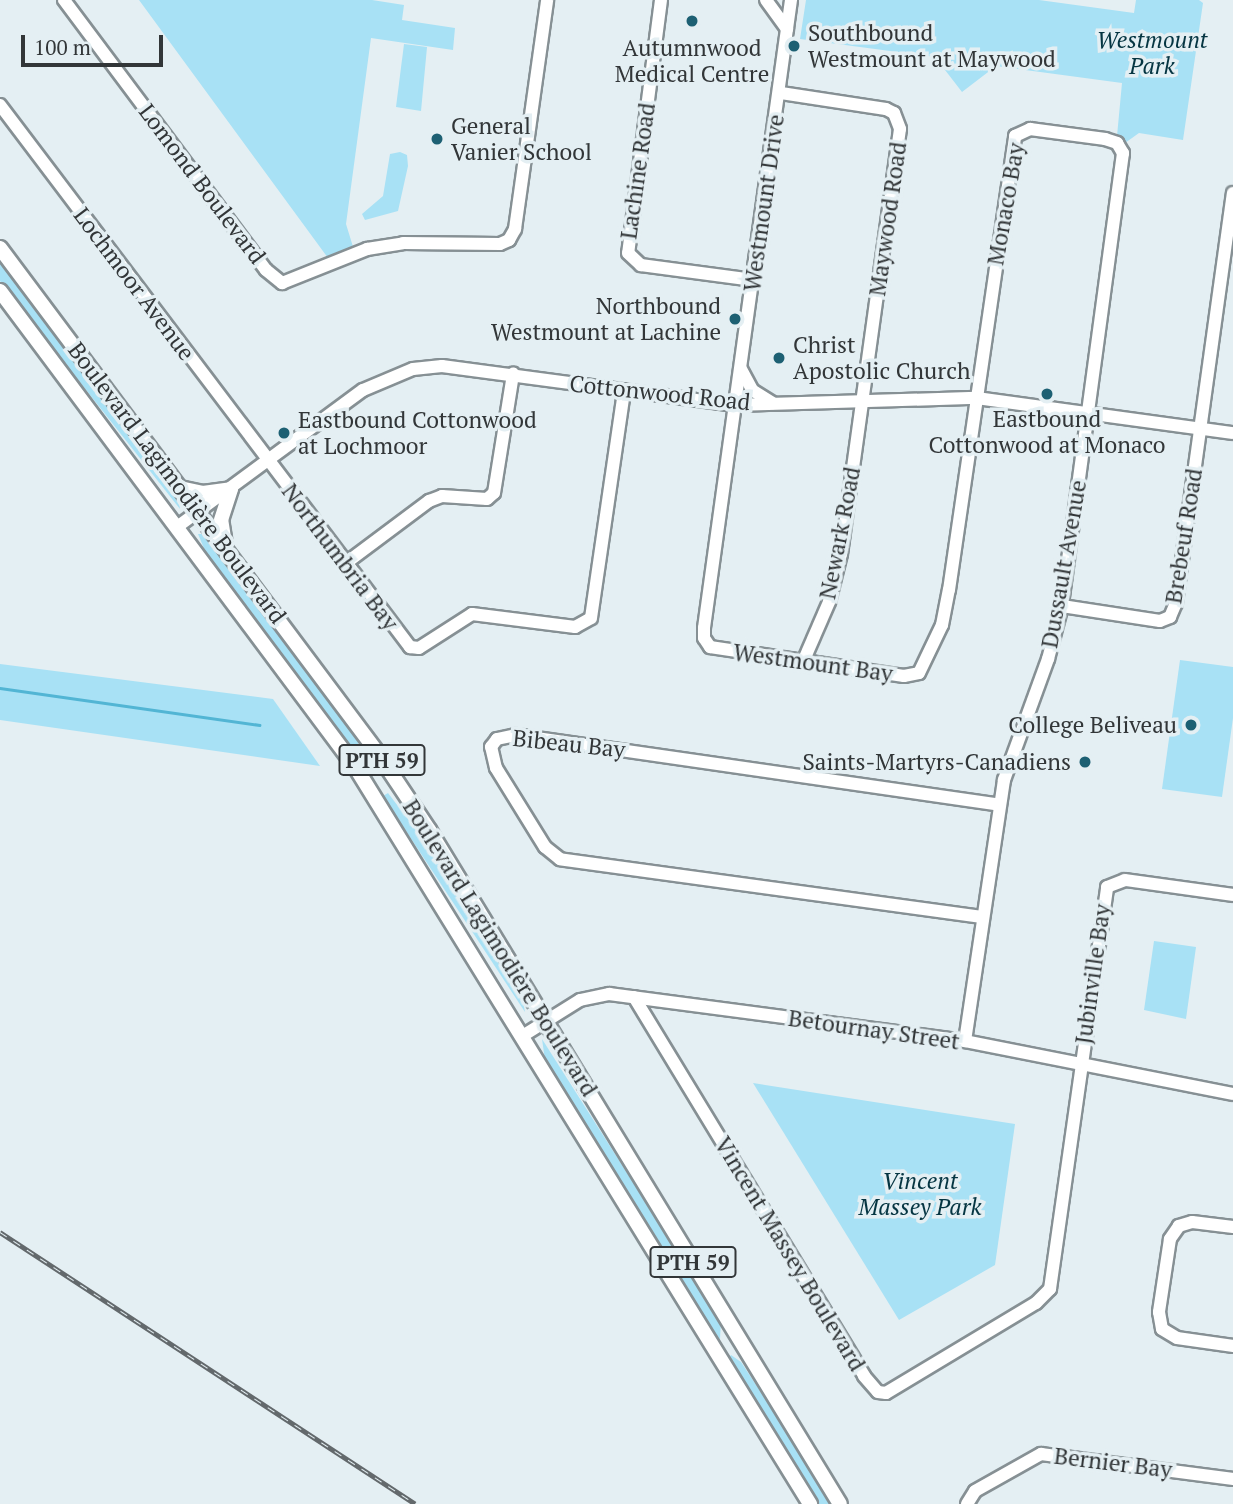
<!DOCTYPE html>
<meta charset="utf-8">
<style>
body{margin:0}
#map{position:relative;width:1233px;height:1504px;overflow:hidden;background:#e4eff3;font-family:"PT Serif",serif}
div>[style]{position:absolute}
.green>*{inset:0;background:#a8e1f5}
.stream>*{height:2.5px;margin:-1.25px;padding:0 1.25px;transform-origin:1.25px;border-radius:1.25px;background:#52b5d4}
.roads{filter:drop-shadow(2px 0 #869094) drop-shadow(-2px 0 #869094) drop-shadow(0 2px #869094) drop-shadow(0 -2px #869094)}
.minor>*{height:12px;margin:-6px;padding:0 6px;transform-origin:6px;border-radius:6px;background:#fff}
.major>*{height:14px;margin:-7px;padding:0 7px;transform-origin:7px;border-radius:7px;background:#fff}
.rail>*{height:5px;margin-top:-2.5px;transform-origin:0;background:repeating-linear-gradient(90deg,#e4eff3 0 8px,#63696c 0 16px);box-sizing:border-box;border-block:2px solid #63696c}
.dots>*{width:19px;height:19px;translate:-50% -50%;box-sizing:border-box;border:4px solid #e4eff3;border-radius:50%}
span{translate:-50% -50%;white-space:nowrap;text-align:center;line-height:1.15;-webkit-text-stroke:7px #e4eff3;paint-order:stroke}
.shield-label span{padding:2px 5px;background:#e4eff3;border:2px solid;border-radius:5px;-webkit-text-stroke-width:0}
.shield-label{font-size:21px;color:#323638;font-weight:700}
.poi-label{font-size:23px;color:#323638}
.left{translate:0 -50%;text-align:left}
.right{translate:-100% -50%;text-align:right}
.park-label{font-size:23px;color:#053542;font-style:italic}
.street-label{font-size:23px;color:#323638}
.scale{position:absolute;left:21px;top:35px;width:142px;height:32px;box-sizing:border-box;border:4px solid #323638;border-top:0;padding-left:9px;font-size:21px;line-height:24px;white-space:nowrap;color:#323638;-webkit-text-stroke:5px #e4eff3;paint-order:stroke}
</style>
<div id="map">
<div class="green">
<div style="clip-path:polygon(139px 0,372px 0,404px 5px,402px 20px,455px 28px,453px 50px,371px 38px,346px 224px,354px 250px,328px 258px)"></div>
<div style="clip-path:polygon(806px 0,1039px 0,1134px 13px,1136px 0,1199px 0,1203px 3px,1183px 140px,1139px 133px,1125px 143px,1117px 136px,1122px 83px,996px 66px,962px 92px,935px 57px,800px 39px)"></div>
<div style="clip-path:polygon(404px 44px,427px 47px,421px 111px,396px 107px)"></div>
<div style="clip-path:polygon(400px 152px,407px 155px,408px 166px,398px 211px,365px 220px,362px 214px,383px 196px,390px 154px)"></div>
<div style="clip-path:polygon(0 258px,177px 493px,180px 509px,0 281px)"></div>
<div style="clip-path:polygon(198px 534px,203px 534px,358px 738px,358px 752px,353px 752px,208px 558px)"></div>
<div style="clip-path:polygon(1180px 660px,1233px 667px,1233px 718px,1222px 797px,1162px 789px)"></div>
<div style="clip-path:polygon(0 664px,273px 699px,320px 766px,0 720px)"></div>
<div style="clip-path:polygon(388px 793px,439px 860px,521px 991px,525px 1012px,383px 796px)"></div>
<div style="clip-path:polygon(1154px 941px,1196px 947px,1186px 1019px,1144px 1010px)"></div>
<div style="clip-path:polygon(542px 1039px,721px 1321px,720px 1339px,714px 1335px,545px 1060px)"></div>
<div style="clip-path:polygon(753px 1083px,1015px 1124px,995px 1265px,899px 1320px)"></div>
<div style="clip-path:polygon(731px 1355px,741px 1362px,834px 1504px,816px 1504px,728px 1359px)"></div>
</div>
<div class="stream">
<div style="left:0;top:688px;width:262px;rotate:8.1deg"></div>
</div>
<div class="roads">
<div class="minor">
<div style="left:64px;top:0;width:337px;rotate:53.2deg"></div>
<div style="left:266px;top:270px;width:21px;rotate:39deg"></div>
<div style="left:282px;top:283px;width:92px;rotate:-21.8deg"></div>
<div style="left:367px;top:249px;width:36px;rotate:-9deg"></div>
<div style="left:403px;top:243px;width:97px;rotate:0.6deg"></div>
<div style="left:500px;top:244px;width:10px;rotate:-24deg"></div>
<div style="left:509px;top:240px;width:13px;rotate:-61deg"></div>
<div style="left:515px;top:229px;width:231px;rotate:-82deg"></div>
<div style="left:661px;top:0;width:255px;rotate:97.4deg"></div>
<div style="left:628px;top:253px;width:18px;rotate:43deg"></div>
<div style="left:641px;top:265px;width:113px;rotate:7.6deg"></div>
<div style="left:766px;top:0;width:36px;rotate:54deg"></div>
<div style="left:791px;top:0;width:634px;rotate:97.89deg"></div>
<div style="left:704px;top:628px;width:10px;rotate:90deg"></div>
<div style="left:704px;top:638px;width:11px;rotate:56deg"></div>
<div style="left:710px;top:647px;width:196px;rotate:8.5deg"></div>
<div style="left:904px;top:676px;width:15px;rotate:-11deg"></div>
<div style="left:919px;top:673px;width:53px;rotate:-64.4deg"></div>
<div style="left:942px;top:625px;width:36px;rotate:-79deg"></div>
<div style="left:949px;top:590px;width:459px;rotate:-81.7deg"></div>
<div style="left:1015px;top:136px;width:17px;rotate:-25deg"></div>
<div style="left:1030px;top:129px;width:76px;rotate:7.6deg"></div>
<div style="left:1105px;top:139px;width:13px;rotate:18deg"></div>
<div style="left:1117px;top:143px;width:12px;rotate:59deg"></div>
<div style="left:1123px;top:153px;width:457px;rotate:97.7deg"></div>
<div style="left:1062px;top:606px;width:55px;rotate:104.8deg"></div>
<div style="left:1048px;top:659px;width:129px;rotate:110deg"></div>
<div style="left:1004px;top:780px;width:264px;rotate:98.5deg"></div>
<div style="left:781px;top:93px;width:106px;rotate:8.7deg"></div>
<div style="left:886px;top:109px;width:9px;rotate:27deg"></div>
<div style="left:894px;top:113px;width:17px;rotate:69deg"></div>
<div style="left:900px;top:129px;width:429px;rotate:97.9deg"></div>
<div style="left:841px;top:554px;width:49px;rotate:104deg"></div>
<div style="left:829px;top:602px;width:65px;rotate:113.4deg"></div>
<div style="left:0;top:105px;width:680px;rotate:52.89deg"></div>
<div style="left:410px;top:647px;width:9px;rotate:6deg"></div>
<div style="left:419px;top:648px;width:63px;rotate:-32.7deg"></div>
<div style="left:472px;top:614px;width:104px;rotate:7.2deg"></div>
<div style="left:575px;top:627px;width:18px;rotate:-29deg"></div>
<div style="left:591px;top:618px;width:229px;rotate:-81.7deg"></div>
<div style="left:741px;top:369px;width:24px;rotate:62deg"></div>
<div style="left:752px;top:390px;width:25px;rotate:32deg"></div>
<div style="left:177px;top:527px;width:231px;rotate:-36.4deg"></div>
<div style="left:363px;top:390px;width:54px;rotate:-22.8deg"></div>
<div style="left:413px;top:369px;width:29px;rotate:-6deg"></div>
<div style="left:442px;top:366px;width:296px;rotate:7.6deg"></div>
<div style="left:735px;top:405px;width:242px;rotate:-1.7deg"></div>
<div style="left:977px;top:398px;width:258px;rotate:7.8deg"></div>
<div style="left:346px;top:563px;width:104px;rotate:-36.8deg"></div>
<div style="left:429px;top:501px;width:14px;rotate:-21deg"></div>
<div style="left:442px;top:496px;width:45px;rotate:3.8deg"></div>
<div style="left:487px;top:499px;width:9px;rotate:-41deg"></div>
<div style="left:494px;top:493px;width:121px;rotate:-80.9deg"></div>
<div style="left:1062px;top:606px;width:99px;rotate:8.7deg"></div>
<div style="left:1160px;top:621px;width:11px;rotate:-22deg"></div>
<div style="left:1170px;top:617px;width:15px;rotate:-67deg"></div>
<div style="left:1176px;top:603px;width:414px;rotate:-82.1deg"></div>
<div style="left:982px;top:917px;width:426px;rotate:-172.2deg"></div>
<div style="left:560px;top:859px;width:19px;rotate:-141deg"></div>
<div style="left:545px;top:847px;width:93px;rotate:-121.8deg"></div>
<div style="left:496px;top:768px;width:22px;rotate:-103deg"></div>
<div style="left:491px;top:747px;width:10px;rotate:-53deg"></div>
<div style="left:497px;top:739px;width:19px;rotate:-12deg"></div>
<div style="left:516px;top:735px;width:488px;rotate:8.2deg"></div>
<div style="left:634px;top:997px;width:443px;rotate:58.7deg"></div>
<div style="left:864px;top:1376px;width:21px;rotate:49deg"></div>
<div style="left:878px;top:1392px;width:8px;rotate:7deg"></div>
<div style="left:886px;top:1393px;width:175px;rotate:-31deg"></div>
<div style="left:1036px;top:1303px;width:20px;rotate:-45deg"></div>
<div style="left:1050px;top:1289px;width:406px;rotate:-81.9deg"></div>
<div style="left:1107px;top:887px;width:19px;rotate:-21deg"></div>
<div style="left:1125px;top:880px;width:109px;rotate:7.9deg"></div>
<div style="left:524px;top:1035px;width:66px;rotate:-32deg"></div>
<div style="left:580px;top:1000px;width:30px;rotate:-12deg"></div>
<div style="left:609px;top:994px;width:359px;rotate:7.5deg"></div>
<div style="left:965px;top:1041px;width:273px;rotate:11.2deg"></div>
<div style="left:1233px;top:1227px;width:41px;rotate:-173deg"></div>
<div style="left:1192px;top:1222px;width:14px;rotate:163deg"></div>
<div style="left:1179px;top:1226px;width:16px;rotate:125deg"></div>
<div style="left:1170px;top:1239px;width:74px;rotate:98.6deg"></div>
<div style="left:1159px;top:1312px;width:17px;rotate:80deg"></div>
<div style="left:1162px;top:1329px;width:17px;rotate:31deg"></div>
<div style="left:1177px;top:1338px;width:57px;rotate:8.1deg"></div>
<div style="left:967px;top:1504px;width:15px;rotate:-58deg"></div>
<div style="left:975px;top:1491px;width:76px;rotate:-29.3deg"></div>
<div style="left:1041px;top:1454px;width:194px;rotate:7.4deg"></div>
</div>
<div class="major">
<div style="left:0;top:248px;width:629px;rotate:53.2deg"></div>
<div style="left:377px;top:752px;width:94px;rotate:56.3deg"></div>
<div style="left:429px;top:830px;width:789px;rotate:58.63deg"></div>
<div style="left:0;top:291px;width:595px;rotate:53.26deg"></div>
<div style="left:356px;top:768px;width:865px;rotate:58.33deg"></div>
<div style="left:180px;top:488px;width:24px;rotate:12deg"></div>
<div style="left:203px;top:493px;width:28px;rotate:-8deg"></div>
<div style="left:225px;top:544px;width:24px;rotate:-99deg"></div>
<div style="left:221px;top:520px;width:33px;rotate:-72deg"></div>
</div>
</div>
<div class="rail">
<div style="left:0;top:1232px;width:496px;rotate:33.2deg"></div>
</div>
<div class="dots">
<div style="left:692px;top:21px;background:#1d6073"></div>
<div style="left:794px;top:46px;background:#1d6073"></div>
<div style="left:437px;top:139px;background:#1d6073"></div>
<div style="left:735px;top:319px;background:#1d6073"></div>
<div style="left:779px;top:358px;background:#1d6073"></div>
<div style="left:1047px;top:394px;background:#1d6073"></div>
<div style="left:284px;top:433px;background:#1d6073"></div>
<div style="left:1191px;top:725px;background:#1d6073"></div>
<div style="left:1085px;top:762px;background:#1d6073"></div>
</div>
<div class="shield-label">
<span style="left:382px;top:760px">PTH 59</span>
<span style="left:693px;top:1262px">PTH 59</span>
</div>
<div class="poi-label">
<span class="left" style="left:808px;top:46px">Southbound<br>Westmount at Maywood</span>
<span style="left:692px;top:61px">Autumnwood<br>Medical Centre</span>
<span class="left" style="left:451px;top:139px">General<br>Vanier School</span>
<span class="right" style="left:721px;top:319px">Northbound<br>Westmount at Lachine</span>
<span class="left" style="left:793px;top:358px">Christ<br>Apostolic Church</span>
<span style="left:1047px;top:432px">Eastbound<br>Cottonwood at Monaco</span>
<span class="left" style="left:298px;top:433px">Eastbound Cottonwood<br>at Lochmoor</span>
<span class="right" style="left:1177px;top:725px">College Beliveau</span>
<span class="right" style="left:1071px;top:762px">Saints-Martyrs-Canadiens</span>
</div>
<div class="park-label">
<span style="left:1152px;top:53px">Westmount<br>Park</span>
<span style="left:920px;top:1194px">Vincent<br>Massey Park</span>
</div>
<div class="street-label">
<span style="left:638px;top:171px;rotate:-82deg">Lachine Road</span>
<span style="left:202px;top:184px;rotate:53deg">Lomond Boulevard</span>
<span style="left:764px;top:203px;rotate:-82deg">Westmount Drive</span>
<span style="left:1006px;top:204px;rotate:-80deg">Monaco Bay</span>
<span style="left:888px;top:219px;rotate:-82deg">Maywood Road</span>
<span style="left:134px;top:284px;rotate:53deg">Lochmoor Avenue</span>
<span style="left:660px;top:393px;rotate:6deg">Cottonwood Road</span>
<span style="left:177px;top:483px;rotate:53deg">Boulevard Lagimodière Boulevard</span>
<span style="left:840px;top:533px;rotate:-79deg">Newark Road</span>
<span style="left:1184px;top:536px;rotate:-81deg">Brebeuf Road</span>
<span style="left:340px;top:557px;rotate:53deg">Northumbria Bay</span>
<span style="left:1064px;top:564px;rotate:-80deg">Dussault Avenue</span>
<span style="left:813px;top:663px;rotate:8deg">Westmount Bay</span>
<span style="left:569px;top:744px;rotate:6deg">Bibeau Bay</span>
<span style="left:500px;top:948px;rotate:58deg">Boulevard Lagimodière Boulevard</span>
<span style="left:1093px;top:974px;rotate:-82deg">Jubinville Bay</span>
<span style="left:874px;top:1030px;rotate:8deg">Betournay Street</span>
<span style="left:790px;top:1254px;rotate:59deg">Vincent Massey Boulevard</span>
<span style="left:1113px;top:1463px;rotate:7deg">Bernier Bay</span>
</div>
<div class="scale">100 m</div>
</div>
